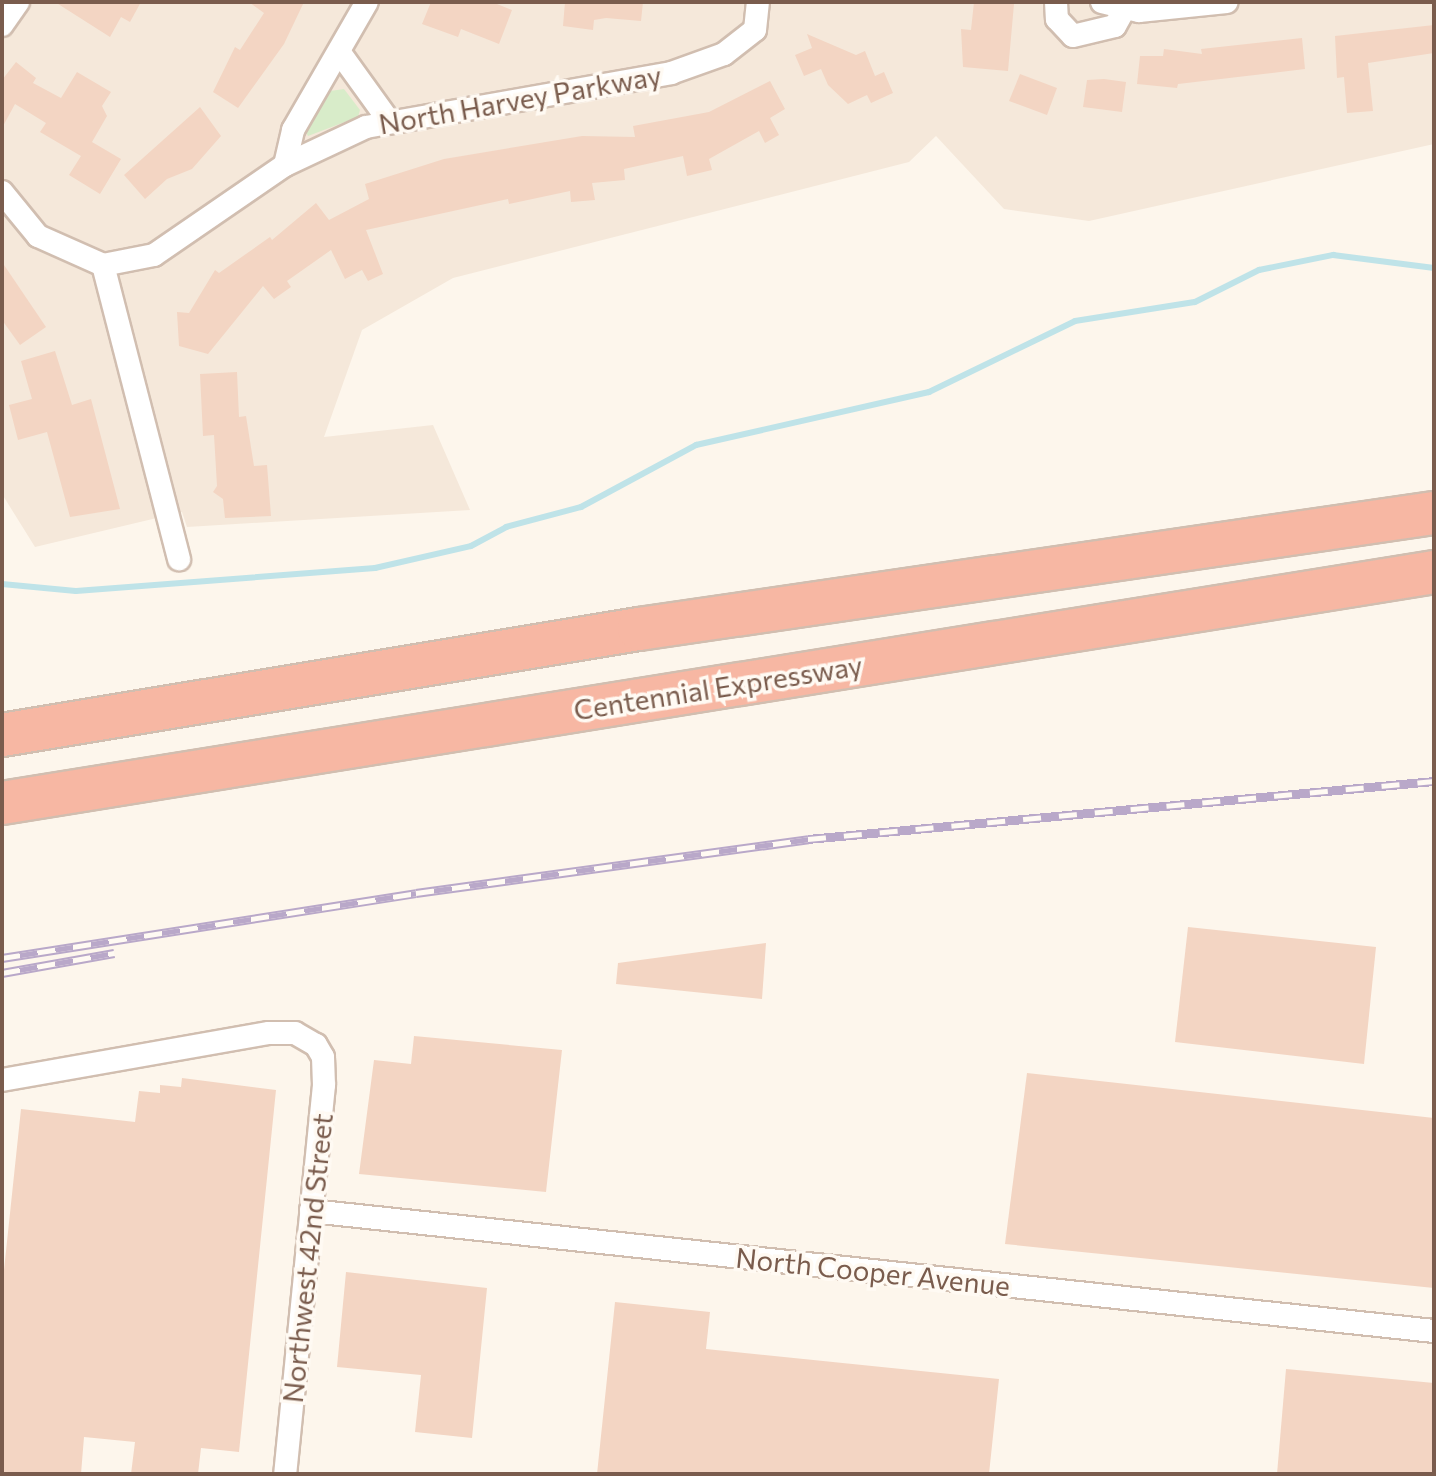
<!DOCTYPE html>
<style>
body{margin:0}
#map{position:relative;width:1436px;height:1476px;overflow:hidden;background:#fdf6ec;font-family:Commissioner,sans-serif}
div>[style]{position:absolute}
.residential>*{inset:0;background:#f5e8da}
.green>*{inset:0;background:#d8ecc9}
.stream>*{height:6px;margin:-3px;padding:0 3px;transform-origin:3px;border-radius:3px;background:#bfe3e8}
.building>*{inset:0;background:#f3d5c3}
.roads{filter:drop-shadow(2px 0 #d1beb0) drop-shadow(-2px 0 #d1beb0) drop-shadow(0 2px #d1beb0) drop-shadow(0 -2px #d1beb0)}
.street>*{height:22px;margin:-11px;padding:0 11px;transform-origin:11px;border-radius:11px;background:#fff}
.highway>*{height:42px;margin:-21px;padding:0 21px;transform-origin:21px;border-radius:21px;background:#f7b7a3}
.rail>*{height:9px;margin-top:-4.5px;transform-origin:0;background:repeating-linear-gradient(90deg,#fffaf3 0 18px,#b9a8c9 0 36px);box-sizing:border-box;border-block:2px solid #b9a8c9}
span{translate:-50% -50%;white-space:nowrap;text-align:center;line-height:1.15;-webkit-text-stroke:7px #fffaf3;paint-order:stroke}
.street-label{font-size:28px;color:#7a5c4d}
.frame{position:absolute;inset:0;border:4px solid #7a5c4d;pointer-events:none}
</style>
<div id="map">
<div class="residential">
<div style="clip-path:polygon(2px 2px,1434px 2px,1434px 144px,1089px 221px,1004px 209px,936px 136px,909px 162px,453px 278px,362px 330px,324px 437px,433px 425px,470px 510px,187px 527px,182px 512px,35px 547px,2px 494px)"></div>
</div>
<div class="green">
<div style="clip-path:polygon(344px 89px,360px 110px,358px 117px,308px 136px,305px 130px,330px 91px)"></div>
</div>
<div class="stream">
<div style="left:2px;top:584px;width:74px;rotate:5.4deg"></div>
<div style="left:76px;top:591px;width:300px;rotate:-4.4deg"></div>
<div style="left:375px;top:568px;width:98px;rotate:-12.9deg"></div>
<div style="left:471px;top:546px;width:40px;rotate:-28deg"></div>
<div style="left:506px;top:527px;width:78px;rotate:-14.9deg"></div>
<div style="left:581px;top:507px;width:131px;rotate:-28.3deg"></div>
<div style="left:696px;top:445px;width:239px;rotate:-12.8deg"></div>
<div style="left:929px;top:392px;width:162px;rotate:-25.9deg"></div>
<div style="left:1075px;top:321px;width:121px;rotate:-9deg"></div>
<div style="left:1195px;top:302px;width:72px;rotate:-26.6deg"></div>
<div style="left:1259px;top:270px;width:76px;rotate:-11.5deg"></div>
<div style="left:1333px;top:255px;width:102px;rotate:7.3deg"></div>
</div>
<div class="building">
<div style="clip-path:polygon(55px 2px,141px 2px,130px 22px,121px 17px,110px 37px)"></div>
<div style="clip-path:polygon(249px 2px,304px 2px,284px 44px,238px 108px,213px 92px,235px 47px,240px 50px,264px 13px)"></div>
<div style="clip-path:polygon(431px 2px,492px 2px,512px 10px,499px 44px,461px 29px,458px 37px,422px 24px)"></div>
<div style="clip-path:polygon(565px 2px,643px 2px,641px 21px,606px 18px,594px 20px,593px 30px,563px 26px)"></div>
<div style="clip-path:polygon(974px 2px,1014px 4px,1008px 71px,963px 67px,961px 29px,971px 30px)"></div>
<div style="clip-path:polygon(1434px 25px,1434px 53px,1368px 63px,1373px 111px,1347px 113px,1344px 77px,1337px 78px,1335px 36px)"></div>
<div style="clip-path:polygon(807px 34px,856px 55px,865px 51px,875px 76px,884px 72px,893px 93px,871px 103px,867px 95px,848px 104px,828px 85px,821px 69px,804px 76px,795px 55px,812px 48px)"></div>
<div style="clip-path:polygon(1302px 38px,1305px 69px,1178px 84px,1177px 88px,1137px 84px,1140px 56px,1163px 56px,1164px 49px,1202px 54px,1201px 49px)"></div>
<div style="clip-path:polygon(16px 62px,36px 78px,33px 83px,61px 98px,77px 72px,111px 92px,102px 106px,107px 116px,92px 142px,121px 159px,100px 194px,69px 175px,81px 156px,40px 132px,46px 123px,15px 104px,2px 128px,2px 80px)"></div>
<div style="clip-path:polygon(1020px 74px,1057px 88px,1047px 115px,1009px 101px)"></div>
<div style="clip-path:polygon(1104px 79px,1126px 82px,1122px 112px,1083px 107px,1087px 80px)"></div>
<div style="clip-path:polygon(770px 81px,785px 109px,770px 118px,779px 135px,765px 143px,759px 131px,709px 159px,712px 170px,687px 176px,683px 156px,624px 169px,625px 180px,592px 183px,595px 200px,571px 202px,570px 191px,509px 204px,508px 199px,366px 230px,383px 274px,368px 281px,362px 270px,345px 279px,331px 250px,287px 281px,291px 287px,274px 299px,263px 286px,208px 354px,179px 346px,177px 312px,189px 313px,215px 270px,219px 273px,270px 237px,272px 240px,316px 203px,329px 220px,369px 199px,365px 184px,444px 159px,582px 136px,635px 137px,633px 126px,709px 112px)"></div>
<div style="clip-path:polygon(200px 107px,221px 136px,192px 169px,167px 179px,145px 199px,124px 175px)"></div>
<div style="clip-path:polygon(2px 262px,46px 327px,20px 345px,2px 320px)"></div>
<div style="clip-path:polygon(55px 351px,72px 405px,91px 399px,120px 509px,70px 517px,47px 432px,18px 440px,9px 405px,32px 399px,21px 361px)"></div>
<div style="clip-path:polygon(237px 372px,239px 417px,246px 416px,254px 466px,267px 465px,271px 516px,225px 518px,223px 499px,213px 492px,217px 486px,214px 435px,203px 436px,200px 374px)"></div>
<div style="clip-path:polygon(1188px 927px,1376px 947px,1364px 1064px,1175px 1042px)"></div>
<div style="clip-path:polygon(766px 943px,762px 999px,616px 984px,618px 963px)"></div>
<div style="clip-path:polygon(414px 1036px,562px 1050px,546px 1192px,359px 1174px,374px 1060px,411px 1064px)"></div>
<div style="clip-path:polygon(1027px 1073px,1434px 1118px,1434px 1288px,1005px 1244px)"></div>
<div style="clip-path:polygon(182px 1078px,276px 1090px,239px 1452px,201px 1448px,198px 1474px,131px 1474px,135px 1442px,84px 1437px,81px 1474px,2px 1474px,2px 1289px,21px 1109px,135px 1122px,139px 1091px,160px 1093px,160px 1085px,181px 1087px)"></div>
<div style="clip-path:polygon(346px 1272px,487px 1288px,472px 1438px,415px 1432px,421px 1375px,337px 1367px)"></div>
<div style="clip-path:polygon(615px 1302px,710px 1312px,706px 1349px,999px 1379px,989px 1474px,597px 1474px)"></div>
<div style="clip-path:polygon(1286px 1369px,1434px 1383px,1434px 1474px,1277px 1474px)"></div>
</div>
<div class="roads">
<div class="street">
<div style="left:1056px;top:2px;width:17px;rotate:87deg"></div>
<div style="left:1057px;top:19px;width:23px;rotate:47deg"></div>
<div style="left:1073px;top:36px;width:43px;rotate:-13.4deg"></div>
<div style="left:1115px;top:26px;width:18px;rotate:-61deg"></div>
<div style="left:1102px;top:2px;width:38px;rotate:14deg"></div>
<div style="left:1139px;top:11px;width:88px;rotate:-5.8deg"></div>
<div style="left:2px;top:25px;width:28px;rotate:-55deg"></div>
<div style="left:340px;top:53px;width:84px;rotate:54.2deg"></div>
<div style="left:285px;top:165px;width:36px;rotate:-77deg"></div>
<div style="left:293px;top:130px;width:148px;rotate:-60deg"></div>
<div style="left:2px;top:192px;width:57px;rotate:50.7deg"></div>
<div style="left:38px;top:236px;width:71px;rotate:24deg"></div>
<div style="left:103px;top:265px;width:52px;rotate:-11.1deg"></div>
<div style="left:154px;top:255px;width:159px;rotate:-34.5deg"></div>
<div style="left:285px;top:165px;width:89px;rotate:-25.1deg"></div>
<div style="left:366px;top:127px;width:310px;rotate:-10deg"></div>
<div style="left:671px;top:73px;width:56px;rotate:-19.7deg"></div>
<div style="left:724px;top:54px;width:39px;rotate:-38deg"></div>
<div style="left:755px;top:30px;width:28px;rotate:-84deg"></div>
<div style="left:103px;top:265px;width:304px;rotate:75.5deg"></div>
<div style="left:2px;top:1080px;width:271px;rotate:-10deg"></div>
<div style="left:269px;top:1033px;width:26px"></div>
<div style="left:295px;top:1033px;width:24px;rotate:30deg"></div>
<div style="left:316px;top:1045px;width:14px;rotate:60deg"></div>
<div style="left:323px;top:1057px;width:28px;rotate:88deg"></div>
<div style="left:324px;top:1085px;width:391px;rotate:95.7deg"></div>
<div style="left:311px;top:1211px;width:1129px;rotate:6.1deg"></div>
</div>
<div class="highway">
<div style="left:2px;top:735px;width:646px;rotate:-9.45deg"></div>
<div style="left:639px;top:629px;width:803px;rotate:-8.3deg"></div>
<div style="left:2px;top:803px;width:1451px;rotate:-9.16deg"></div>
</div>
</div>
<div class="rail">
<div style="left:2px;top:958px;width:419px;rotate:-8.9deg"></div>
<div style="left:416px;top:893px;width:396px;rotate:-7.8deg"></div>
<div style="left:808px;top:839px;width:629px;rotate:-5.29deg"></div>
<div style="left:2px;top:973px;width:114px;rotate:-10.1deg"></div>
</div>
<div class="street-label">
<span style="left:520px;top:99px;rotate:-10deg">North Harvey Parkway</span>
<span style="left:718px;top:687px;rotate:-9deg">Centennial Expressway</span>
<span style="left:307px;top:1258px;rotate:-84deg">Northwest 42nd Street</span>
<span style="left:873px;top:1271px;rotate:6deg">North Cooper Avenue</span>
</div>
<div class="frame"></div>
</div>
